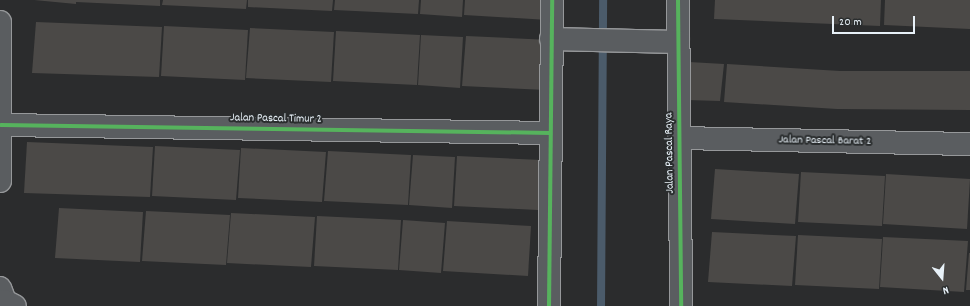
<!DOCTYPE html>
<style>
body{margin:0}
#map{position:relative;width:970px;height:306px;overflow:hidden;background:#2b2c2d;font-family:Dekko,sans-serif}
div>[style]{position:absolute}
.stream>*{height:8px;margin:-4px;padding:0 4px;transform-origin:4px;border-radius:4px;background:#4b5b6a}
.building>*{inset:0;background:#4b4947}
.roads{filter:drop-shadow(1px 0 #96989a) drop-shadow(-1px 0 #96989a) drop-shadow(0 1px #96989a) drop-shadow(0 -1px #96989a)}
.minor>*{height:22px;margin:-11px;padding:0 11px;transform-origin:11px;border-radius:11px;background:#5a5d60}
.cycleway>*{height:4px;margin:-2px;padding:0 2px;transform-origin:2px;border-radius:2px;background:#56b35d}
span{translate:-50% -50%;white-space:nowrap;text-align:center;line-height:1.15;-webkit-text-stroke:4px #2a2d2e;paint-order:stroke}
.street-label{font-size:12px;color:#e8f1f8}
.north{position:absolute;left:922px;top:258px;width:40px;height:40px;-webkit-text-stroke:3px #2a2d2e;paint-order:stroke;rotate:163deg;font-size:11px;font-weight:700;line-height:16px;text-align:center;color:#e8f1f8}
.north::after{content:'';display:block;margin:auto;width:14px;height:18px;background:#e8f1f8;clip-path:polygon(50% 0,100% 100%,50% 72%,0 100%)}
.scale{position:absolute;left:832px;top:16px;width:83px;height:18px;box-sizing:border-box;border:2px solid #e8f1f8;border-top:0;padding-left:5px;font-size:12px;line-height:14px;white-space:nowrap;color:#e8f1f8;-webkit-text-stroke:3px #2a2d2e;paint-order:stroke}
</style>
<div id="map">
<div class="stream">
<div style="left:601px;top:306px;width:306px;rotate:-89.6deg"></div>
</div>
<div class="building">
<div style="clip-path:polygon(34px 0,160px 0,160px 6px,76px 2px,76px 4px)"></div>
<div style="clip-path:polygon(163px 0,247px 0,246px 9px,162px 5px)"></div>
<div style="clip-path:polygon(248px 0,333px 0,332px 11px,248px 7px)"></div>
<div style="clip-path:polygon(335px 0,419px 0,418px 14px,334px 10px)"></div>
<div style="clip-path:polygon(421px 0,463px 0,462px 17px,420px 14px)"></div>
<div style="clip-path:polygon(465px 0,549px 0,548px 20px,464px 15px)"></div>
<div style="clip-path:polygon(715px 0,881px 0,880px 26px,714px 19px)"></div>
<div style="clip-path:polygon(885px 0,970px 0,970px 29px,884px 25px)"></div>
<div style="clip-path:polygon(36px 22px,162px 27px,159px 77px,32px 73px)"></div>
<div style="clip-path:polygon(164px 26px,248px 30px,245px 80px,161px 76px)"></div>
<div style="clip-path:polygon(250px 28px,334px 32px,331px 82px,246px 78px)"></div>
<div style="clip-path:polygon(336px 31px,420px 35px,417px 85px,333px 81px)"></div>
<div style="clip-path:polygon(421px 35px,463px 37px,460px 88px,418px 85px)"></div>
<div style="clip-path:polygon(466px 36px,550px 40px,546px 90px,462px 86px)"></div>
<div style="clip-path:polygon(689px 62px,724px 64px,720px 101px,687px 100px)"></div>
<div style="clip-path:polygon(727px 64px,840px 71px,970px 71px,970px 110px,837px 109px,724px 102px)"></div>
<div style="clip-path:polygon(27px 142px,153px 147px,150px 197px,24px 193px)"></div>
<div style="clip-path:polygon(155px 146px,240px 150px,236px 200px,152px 196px)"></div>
<div style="clip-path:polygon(241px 148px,326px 152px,322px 202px,238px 198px)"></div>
<div style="clip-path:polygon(328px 151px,411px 155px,408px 205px,324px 201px)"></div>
<div style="clip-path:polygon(413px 155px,455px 157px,452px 208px,409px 205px)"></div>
<div style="clip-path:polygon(457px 156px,541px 160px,538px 210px,454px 206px)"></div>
<div style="clip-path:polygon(715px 169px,799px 174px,795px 224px,711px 219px)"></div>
<div style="clip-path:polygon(801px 172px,885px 176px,882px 226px,798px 222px)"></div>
<div style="clip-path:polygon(886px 174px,970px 179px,967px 229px,883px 224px)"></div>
<div style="clip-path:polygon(59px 208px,143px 212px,140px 262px,55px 258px)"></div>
<div style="clip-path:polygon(146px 211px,230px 215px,226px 265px,142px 261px)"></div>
<div style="clip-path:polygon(231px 213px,315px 217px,311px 267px,227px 263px)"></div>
<div style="clip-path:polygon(317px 216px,401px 220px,398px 270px,314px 266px)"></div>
<div style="clip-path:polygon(403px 220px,445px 223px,441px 273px,399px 270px)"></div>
<div style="clip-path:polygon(447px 221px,531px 226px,528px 276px,443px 271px)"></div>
<div style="clip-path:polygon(712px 232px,796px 236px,792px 286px,708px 282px)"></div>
<div style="clip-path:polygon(798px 235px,882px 239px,879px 289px,795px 285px)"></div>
<div style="clip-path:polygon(883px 237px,968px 241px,964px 292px,880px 287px)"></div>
<div style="clip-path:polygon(969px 253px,970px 253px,970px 290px,966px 290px)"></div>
</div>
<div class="roads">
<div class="minor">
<div style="left:678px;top:0;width:306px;rotate:89.4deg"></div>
<div style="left:0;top:22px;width:159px;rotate:90deg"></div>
<div style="left:551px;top:39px;width:127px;rotate:1.4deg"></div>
<div style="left:1px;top:125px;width:549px;rotate:0.83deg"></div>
<div style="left:680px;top:138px;width:290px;rotate:1.2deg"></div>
<div style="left:0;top:288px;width:14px;rotate:69deg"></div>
<div style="left:5px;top:301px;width:11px;rotate:27deg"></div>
<div style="left:549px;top:306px;width:306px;rotate:-89.4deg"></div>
</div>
</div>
<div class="cycleway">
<div style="left:678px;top:0;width:306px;rotate:89.4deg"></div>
<div style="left:1px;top:125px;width:549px;rotate:0.83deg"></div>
<div style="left:549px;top:306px;width:306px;rotate:-89.4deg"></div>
</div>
<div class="street-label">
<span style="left:276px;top:119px;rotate:1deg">Jalan Pascal Timur 2</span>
<span style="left:825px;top:141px;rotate:1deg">Jalan Pascal Barat 2</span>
<span style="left:670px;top:153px;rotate:-91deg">Jalan Pascal Raya</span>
</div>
<div class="north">N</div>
<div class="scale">20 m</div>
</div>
